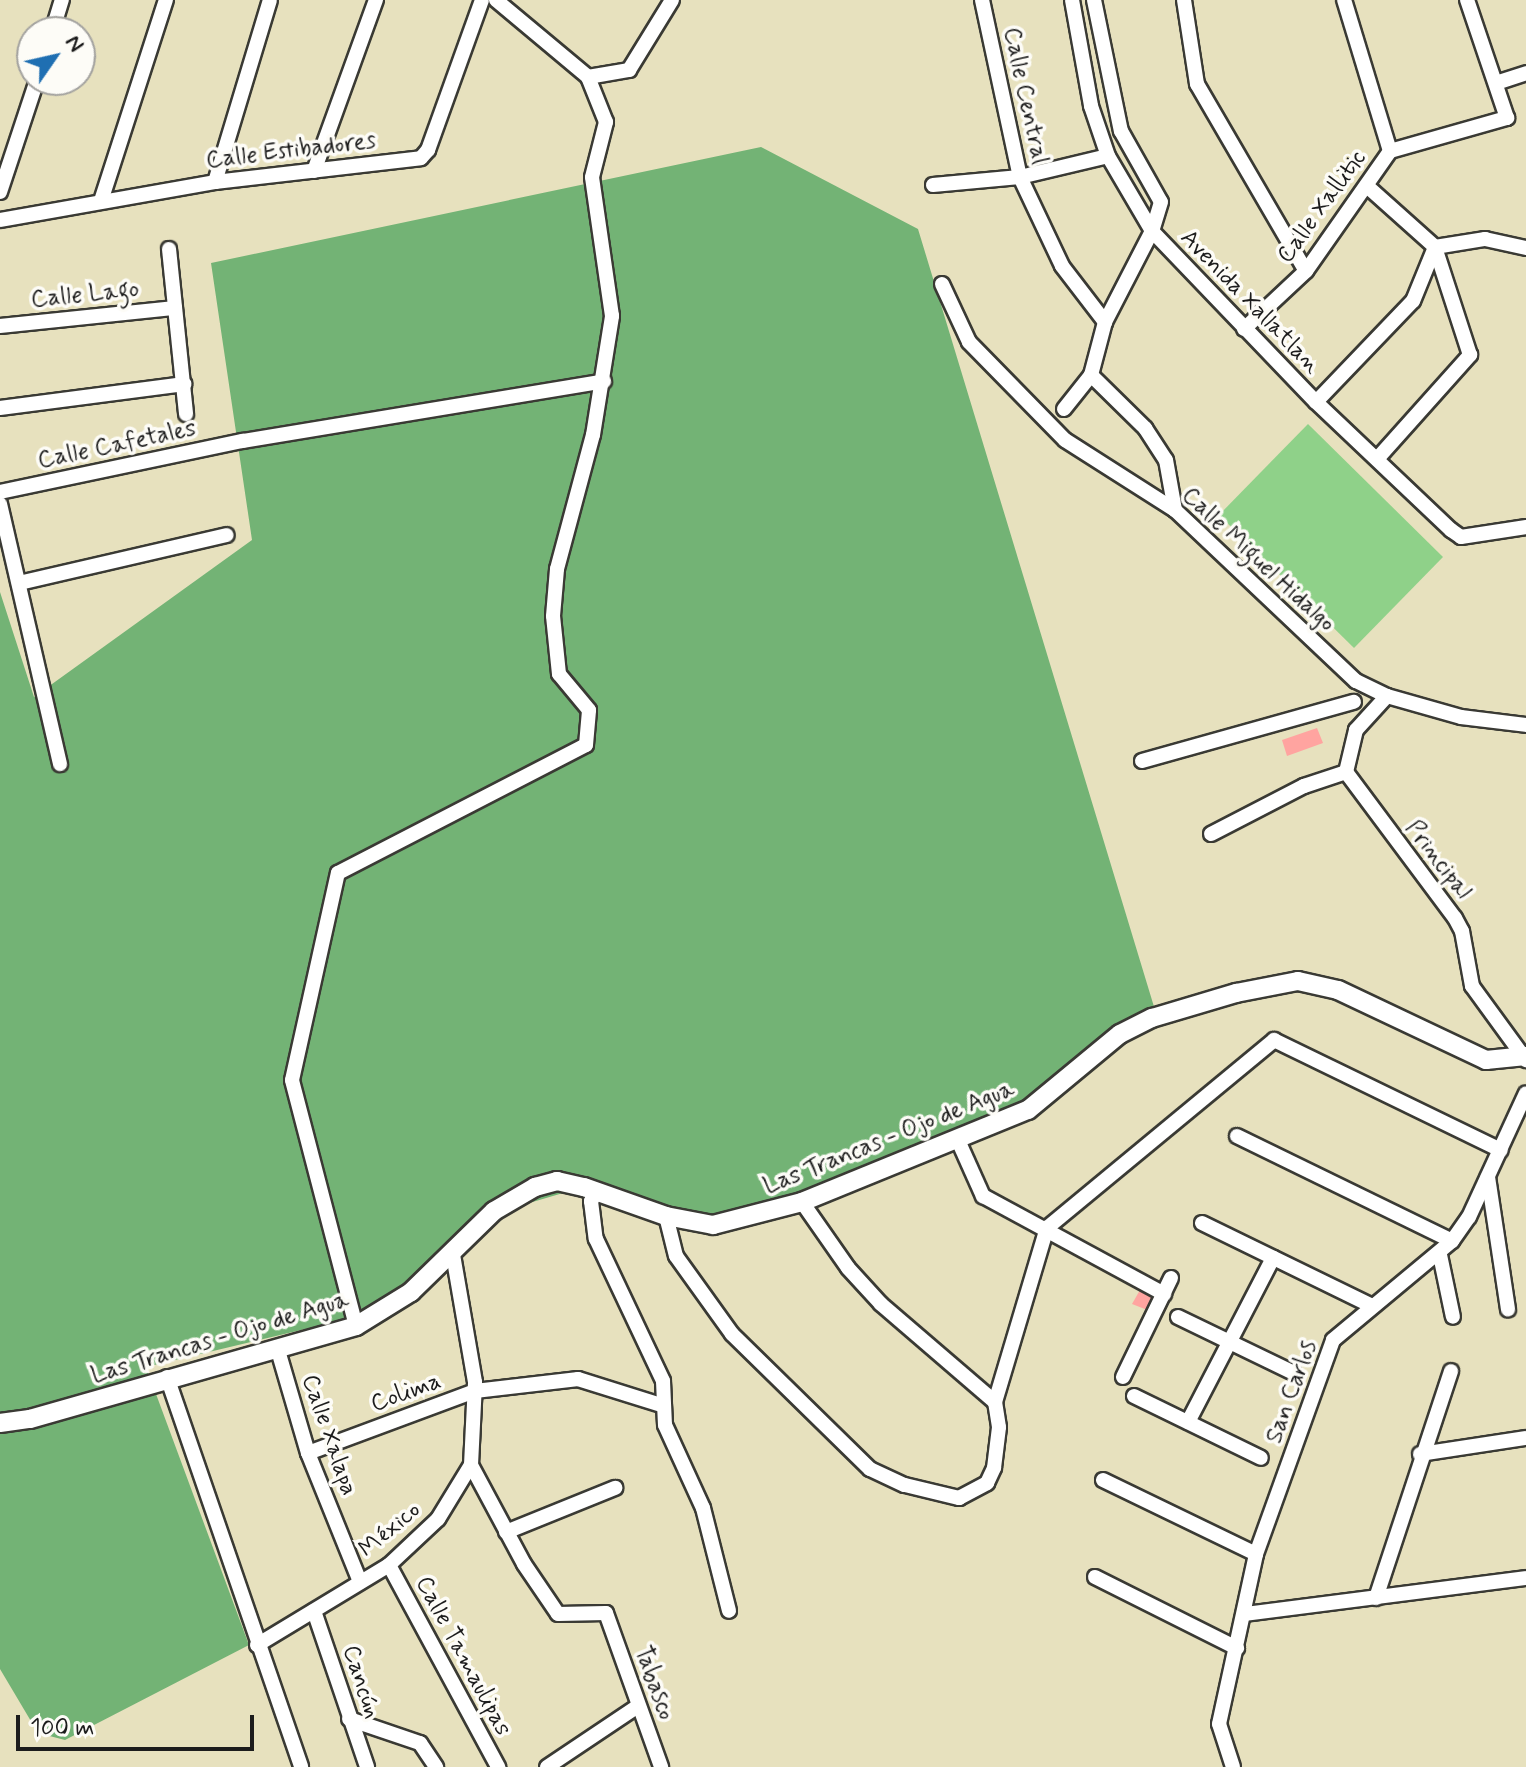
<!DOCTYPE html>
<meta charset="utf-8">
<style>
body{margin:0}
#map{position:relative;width:1526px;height:1767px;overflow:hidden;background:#e7e1be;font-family:Mynerve,sans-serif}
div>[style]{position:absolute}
.green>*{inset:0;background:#8fd189}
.forest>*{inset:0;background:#73b375}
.building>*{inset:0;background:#ffa4a0}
.roads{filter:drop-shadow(2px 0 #3a3a34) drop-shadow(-2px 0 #3a3a34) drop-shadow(0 2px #3a3a34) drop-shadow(0 -2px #3a3a34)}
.street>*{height:14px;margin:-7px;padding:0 7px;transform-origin:7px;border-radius:7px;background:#fff}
.secondary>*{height:18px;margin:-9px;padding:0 9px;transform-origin:9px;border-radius:9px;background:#fff}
span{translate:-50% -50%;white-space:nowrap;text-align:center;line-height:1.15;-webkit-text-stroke:7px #fdfcf7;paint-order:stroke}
.street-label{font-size:24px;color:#1c1c1c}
.north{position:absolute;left:16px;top:16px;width:80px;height:80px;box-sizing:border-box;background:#fdfcf7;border:2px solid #a3a29f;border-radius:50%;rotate:56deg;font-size:22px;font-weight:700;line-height:32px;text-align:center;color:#1c1c1c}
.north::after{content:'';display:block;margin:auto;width:28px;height:36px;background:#1f6fb2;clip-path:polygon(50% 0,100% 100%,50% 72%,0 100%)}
.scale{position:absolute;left:16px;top:1715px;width:238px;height:36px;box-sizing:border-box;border:4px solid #1c1c1c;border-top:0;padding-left:10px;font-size:24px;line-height:28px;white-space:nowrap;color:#1c1c1c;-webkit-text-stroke:6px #fdfcf7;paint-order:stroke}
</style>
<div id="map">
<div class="green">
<div style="clip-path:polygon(1308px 424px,1443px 557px,1354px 648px,1219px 515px)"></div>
</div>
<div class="forest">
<div style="clip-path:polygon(761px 147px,918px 229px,1155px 1010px,1015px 1123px,722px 1223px,580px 1188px,502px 1211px,364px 1315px,146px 1367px,249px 1645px,65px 1740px,38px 1733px,0 1669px,0 592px,34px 697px,252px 540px,211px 263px)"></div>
</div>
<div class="building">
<div style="clip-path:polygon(1317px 728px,1323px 743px,1287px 756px,1282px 740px)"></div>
<div style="clip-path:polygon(1144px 1283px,1164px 1294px,1155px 1313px,1132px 1304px)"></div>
</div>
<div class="roads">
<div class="street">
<div style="left:496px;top:0;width:120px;rotate:39.9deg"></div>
<div style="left:588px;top:77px;width:42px;rotate:-9.7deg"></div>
<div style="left:629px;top:70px;width:82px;rotate:-58.4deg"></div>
<div style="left:982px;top:0;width:181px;rotate:77.9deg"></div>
<div style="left:1020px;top:177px;width:98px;rotate:64.7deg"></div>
<div style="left:1062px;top:266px;width:71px;rotate:52.5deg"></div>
<div style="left:1072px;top:0;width:108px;rotate:79.8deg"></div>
<div style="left:1091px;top:106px;width:53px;rotate:71.2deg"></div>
<div style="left:1108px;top:156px;width:87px;rotate:59.6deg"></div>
<div style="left:1152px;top:231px;width:102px;rotate:117.3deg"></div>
<div style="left:1105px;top:322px;width:55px;rotate:104.8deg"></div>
<div style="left:1091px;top:375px;width:76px;rotate:44.5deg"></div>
<div style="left:1145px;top:428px;width:38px;rotate:57deg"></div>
<div style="left:1166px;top:460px;width:51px;rotate:79.8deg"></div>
<div style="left:1094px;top:0;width:134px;rotate:78.4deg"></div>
<div style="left:1121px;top:131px;width:81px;rotate:60.6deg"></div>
<div style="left:1161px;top:202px;width:30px;rotate:107deg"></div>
<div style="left:1152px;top:231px;width:237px;rotate:46.2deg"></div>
<div style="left:1316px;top:402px;width:186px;rotate:43.5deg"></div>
<div style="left:1451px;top:530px;width:12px;rotate:35deg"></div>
<div style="left:1461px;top:537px;width:66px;rotate:-8.7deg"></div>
<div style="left:1184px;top:0;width:85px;rotate:81.2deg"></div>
<div style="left:1197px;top:84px;width:216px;rotate:59.8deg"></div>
<div style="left:52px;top:32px;width:34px;rotate:-73deg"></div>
<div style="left:1496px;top:83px;width:32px;rotate:-18deg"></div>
<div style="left:1390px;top:151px;width:122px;rotate:-15.8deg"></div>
<div style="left:1507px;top:118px;width:125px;rotate:-108.7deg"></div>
<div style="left:314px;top:171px;width:182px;rotate:-70.1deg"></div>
<div style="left:215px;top:182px;width:190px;rotate:-73.2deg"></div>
<div style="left:933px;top:185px;width:87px;rotate:-5.3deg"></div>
<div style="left:1020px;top:177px;width:90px;rotate:-13.4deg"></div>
<div style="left:1368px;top:187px;width:90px;rotate:41.8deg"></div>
<div style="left:0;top:192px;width:118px;rotate:-71.7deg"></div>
<div style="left:101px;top:201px;width:211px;rotate:-72.1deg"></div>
<div style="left:0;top:220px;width:218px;rotate:-10deg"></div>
<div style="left:215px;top:182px;width:207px;rotate:-6.6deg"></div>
<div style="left:421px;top:158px;width:11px;rotate:-49deg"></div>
<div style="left:428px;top:150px;width:159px;rotate:-70.2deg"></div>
<div style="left:1435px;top:247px;width:51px;rotate:-9.1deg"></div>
<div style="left:1485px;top:239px;width:42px;rotate:12.4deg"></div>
<div style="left:169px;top:249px;width:166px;rotate:84.1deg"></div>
<div style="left:942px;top:284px;width:64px;rotate:65deg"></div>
<div style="left:969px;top:342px;width:137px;rotate:45.6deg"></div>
<div style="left:1065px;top:440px;width:130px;rotate:32.5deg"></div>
<div style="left:1175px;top:510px;width:249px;rotate:43.4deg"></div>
<div style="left:1356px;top:681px;width:34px;rotate:26deg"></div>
<div style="left:1387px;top:696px;width:77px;rotate:15.8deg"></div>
<div style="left:1461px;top:717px;width:65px;rotate:7deg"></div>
<div style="left:0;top:326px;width:176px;rotate:-5.9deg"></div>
<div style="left:1244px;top:329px;width:85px;rotate:-43.1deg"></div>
<div style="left:1306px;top:271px;width:146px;rotate:-55deg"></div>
<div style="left:1390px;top:151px;width:158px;rotate:-106.9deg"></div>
<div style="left:1316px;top:402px;width:140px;rotate:-46.2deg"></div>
<div style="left:1413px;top:301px;width:58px;rotate:-67.8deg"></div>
<div style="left:0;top:408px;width:186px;rotate:-7.4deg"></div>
<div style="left:1064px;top:409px;width:43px;rotate:-51.5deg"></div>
<div style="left:1377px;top:459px;width:140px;rotate:-48.2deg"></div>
<div style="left:1470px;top:355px;width:114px;rotate:-108deg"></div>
<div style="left:0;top:492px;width:248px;rotate:-11.9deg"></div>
<div style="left:243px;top:441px;width:366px;rotate:-9.4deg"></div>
<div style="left:0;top:504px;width:267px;rotate:77deg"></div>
<div style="left:19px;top:583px;width:213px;rotate:-13deg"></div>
<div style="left:1387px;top:696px;width:46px;rotate:132.4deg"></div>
<div style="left:1356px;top:730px;width:43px;rotate:103.4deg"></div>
<div style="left:1346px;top:772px;width:182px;rotate:53.3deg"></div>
<div style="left:1455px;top:918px;width:15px;rotate:62deg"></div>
<div style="left:1462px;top:931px;width:56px;rotate:79.7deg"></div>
<div style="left:1472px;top:986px;width:92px;rotate:53.9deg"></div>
<div style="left:1142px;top:761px;width:220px;rotate:-15.6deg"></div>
<div style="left:1211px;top:834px;width:105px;rotate:-27.3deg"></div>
<div style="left:1304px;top:786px;width:44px;rotate:-18.4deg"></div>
<div style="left:1237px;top:1136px;width:239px;rotate:26deg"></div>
<div style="left:957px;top:1138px;width:64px;rotate:65.9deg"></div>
<div style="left:983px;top:1196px;width:206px;rotate:28.4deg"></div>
<div style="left:1488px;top:1177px;width:134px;rotate:81.4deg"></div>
<div style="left:597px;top:1191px;width:12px;rotate:121deg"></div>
<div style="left:591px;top:1201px;width:38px;rotate:83deg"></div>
<div style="left:596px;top:1239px;width:157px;rotate:64.7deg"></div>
<div style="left:663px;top:1381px;width:44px;rotate:87.4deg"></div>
<div style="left:665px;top:1425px;width:91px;rotate:65.4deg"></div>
<div style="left:703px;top:1508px;width:106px;rotate:75.8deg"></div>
<div style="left:802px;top:1202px;width:80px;rotate:55.1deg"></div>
<div style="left:848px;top:1268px;width:49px;rotate:47.5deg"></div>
<div style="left:881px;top:1304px;width:150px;rotate:40.7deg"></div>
<div style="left:666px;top:1216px;width:41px;rotate:76deg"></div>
<div style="left:676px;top:1256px;width:96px;rotate:54.3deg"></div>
<div style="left:732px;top:1334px;width:193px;rotate:44.4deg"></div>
<div style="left:870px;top:1469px;width:38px;rotate:25deg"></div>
<div style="left:905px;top:1485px;width:56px;rotate:13.5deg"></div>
<div style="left:959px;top:1498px;width:32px;rotate:-28deg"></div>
<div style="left:987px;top:1483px;width:17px;rotate:-65deg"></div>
<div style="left:994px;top:1468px;width:41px;rotate:-83deg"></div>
<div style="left:999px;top:1427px;width:25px;rotate:-99deg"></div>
<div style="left:995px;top:1402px;width:182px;rotate:-73.4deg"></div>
<div style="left:1047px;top:1228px;width:295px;rotate:-39.6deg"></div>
<div style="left:1274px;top:1040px;width:252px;rotate:25.9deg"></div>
<div style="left:1202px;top:1223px;width:189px;rotate:26deg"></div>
<div style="left:1440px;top:1255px;width:63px;rotate:78.2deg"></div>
<div style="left:1178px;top:1317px;width:129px;rotate:25.8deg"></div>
<div style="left:356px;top:1326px;width:254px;rotate:-104.6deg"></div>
<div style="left:292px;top:1080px;width:212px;rotate:-77.5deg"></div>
<div style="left:338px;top:873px;width:279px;rotate:-27.3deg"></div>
<div style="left:586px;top:745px;width:35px;rotate:-85deg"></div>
<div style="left:589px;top:710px;width:47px;rotate:-129.8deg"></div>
<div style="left:559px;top:674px;width:58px;rotate:-95.9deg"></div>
<div style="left:553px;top:616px;width:47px;rotate:-85.1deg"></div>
<div style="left:557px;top:569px;width:139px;rotate:-75deg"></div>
<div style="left:593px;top:435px;width:121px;rotate:-80.9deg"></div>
<div style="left:612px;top:316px;width:140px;rotate:-98.2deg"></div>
<div style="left:592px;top:177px;width:57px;rotate:-75.7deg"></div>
<div style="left:606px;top:122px;width:48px;rotate:-111.8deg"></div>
<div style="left:277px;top:1347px;width:110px;rotate:73.7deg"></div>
<div style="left:308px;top:1453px;width:139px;rotate:68deg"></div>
<div style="left:167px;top:1377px;width:412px;rotate:71deg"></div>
<div style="left:1123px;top:1377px;width:110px;rotate:-64.1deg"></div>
<div style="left:1134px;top:1396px;width:141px;rotate:26deg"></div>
<div style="left:1188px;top:1422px;width:185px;rotate:-62.6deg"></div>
<div style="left:308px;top:1453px;width:178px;rotate:-20.4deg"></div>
<div style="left:475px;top:1391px;width:104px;rotate:-6.6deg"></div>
<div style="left:578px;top:1379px;width:90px;rotate:17.4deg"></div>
<div style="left:1420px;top:1454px;width:107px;rotate:-8.6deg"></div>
<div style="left:471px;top:1465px;width:112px;rotate:61.8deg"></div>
<div style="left:524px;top:1564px;width:60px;rotate:55.8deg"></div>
<div style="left:558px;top:1614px;width:48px;rotate:-1.2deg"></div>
<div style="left:606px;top:1613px;width:164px;rotate:70.3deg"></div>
<div style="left:1103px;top:1480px;width:170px;rotate:25.8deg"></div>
<div style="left:506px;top:1532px;width:118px;rotate:-22deg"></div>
<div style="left:389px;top:1565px;width:230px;rotate:61.6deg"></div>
<div style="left:1095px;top:1577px;width:159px;rotate:26.6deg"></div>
<div style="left:1376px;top:1598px;width:239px;rotate:-71.7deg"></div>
<div style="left:314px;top:1611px;width:165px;rotate:71.2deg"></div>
<div style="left:1245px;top:1614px;width:283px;rotate:-7.3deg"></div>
<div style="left:257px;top:1645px;width:154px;rotate:-31.2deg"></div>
<div style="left:389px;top:1565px;width:67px;rotate:-43.2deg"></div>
<div style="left:438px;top:1519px;width:63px;rotate:-58.6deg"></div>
<div style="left:471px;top:1465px;width:83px;rotate:-87.2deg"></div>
<div style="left:475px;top:1382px;width:130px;rotate:-99.8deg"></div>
<div style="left:349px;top:1719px;width:75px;rotate:18.7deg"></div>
<div style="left:420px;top:1743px;width:29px;rotate:56deg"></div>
<div style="left:547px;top:1767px;width:110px;rotate:-33.8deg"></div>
<div style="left:1233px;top:1767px;width:45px;rotate:-108deg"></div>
<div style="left:1219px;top:1724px;width:174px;rotate:-77.7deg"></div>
<div style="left:1256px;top:1554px;width:227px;rotate:-70.2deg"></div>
<div style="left:1333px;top:1340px;width:155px;rotate:-39.8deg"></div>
<div style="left:1452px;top:1241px;width:29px;rotate:-55deg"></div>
<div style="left:1469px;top:1217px;width:136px;rotate:-65.3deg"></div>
</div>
<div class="secondary">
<div style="left:0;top:1423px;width:30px;rotate:-8deg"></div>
<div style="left:30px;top:1419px;width:339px;rotate:-15.9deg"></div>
<div style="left:356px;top:1326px;width:65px;rotate:-31.7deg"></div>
<div style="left:411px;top:1292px;width:116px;rotate:-44.3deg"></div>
<div style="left:494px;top:1211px;width:48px;rotate:-30.3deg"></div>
<div style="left:535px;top:1187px;width:23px;rotate:-15deg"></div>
<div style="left:557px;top:1181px;width:28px;rotate:13deg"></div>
<div style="left:584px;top:1187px;width:87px;rotate:19.5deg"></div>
<div style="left:666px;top:1216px;width:48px;rotate:10.8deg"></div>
<div style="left:713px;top:1225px;width:92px;rotate:-14.5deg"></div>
<div style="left:802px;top:1202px;width:244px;rotate:-22.2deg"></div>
<div style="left:1028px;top:1110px;width:119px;rotate:-39.6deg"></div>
<div style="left:1120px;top:1034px;width:36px;rotate:-27deg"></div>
<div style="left:1152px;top:1018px;width:88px;rotate:-16.6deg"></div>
<div style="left:1236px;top:993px;width:63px;rotate:-11deg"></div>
<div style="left:1298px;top:981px;width:41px;rotate:12.7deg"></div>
<div style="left:1338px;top:990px;width:164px;rotate:25.3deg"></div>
<div style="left:1486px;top:1060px;width:40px;rotate:-5.7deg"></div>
</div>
</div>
<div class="street-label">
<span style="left:1025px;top:96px;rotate:78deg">Calle Central</span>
<span style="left:291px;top:151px;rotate:-7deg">Calle Estibadores</span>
<span style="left:1322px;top:207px;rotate:-54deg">Calle Xallitic</span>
<span style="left:85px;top:295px;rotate:-6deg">Calle Lago</span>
<span style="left:1250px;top:302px;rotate:46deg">Avenida Xallatlan</span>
<span style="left:117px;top:445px;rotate:-12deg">Calle Cafetales</span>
<span style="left:1258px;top:560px;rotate:43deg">Calle Miguel Hidalgo</span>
<span style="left:1438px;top:860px;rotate:52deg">Principal</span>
<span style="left:889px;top:1138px;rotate:-22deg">Las Trancas - Ojo de Agua</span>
<span style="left:220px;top:1338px;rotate:-17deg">Las Trancas - Ojo de Agua</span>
<span style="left:1292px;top:1392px;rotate:-70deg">San Carlos</span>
<span style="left:406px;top:1393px;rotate:-20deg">Colima</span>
<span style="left:329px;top:1435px;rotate:71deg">Calle Xalapa</span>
<span style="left:390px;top:1530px;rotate:-40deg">México</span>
<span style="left:463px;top:1656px;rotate:62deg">Calle Tamaulipas</span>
<span style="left:361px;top:1682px;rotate:72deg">Cancún</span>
<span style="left:654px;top:1683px;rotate:70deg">Tabasco</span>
</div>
<div class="north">N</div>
<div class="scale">100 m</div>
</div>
